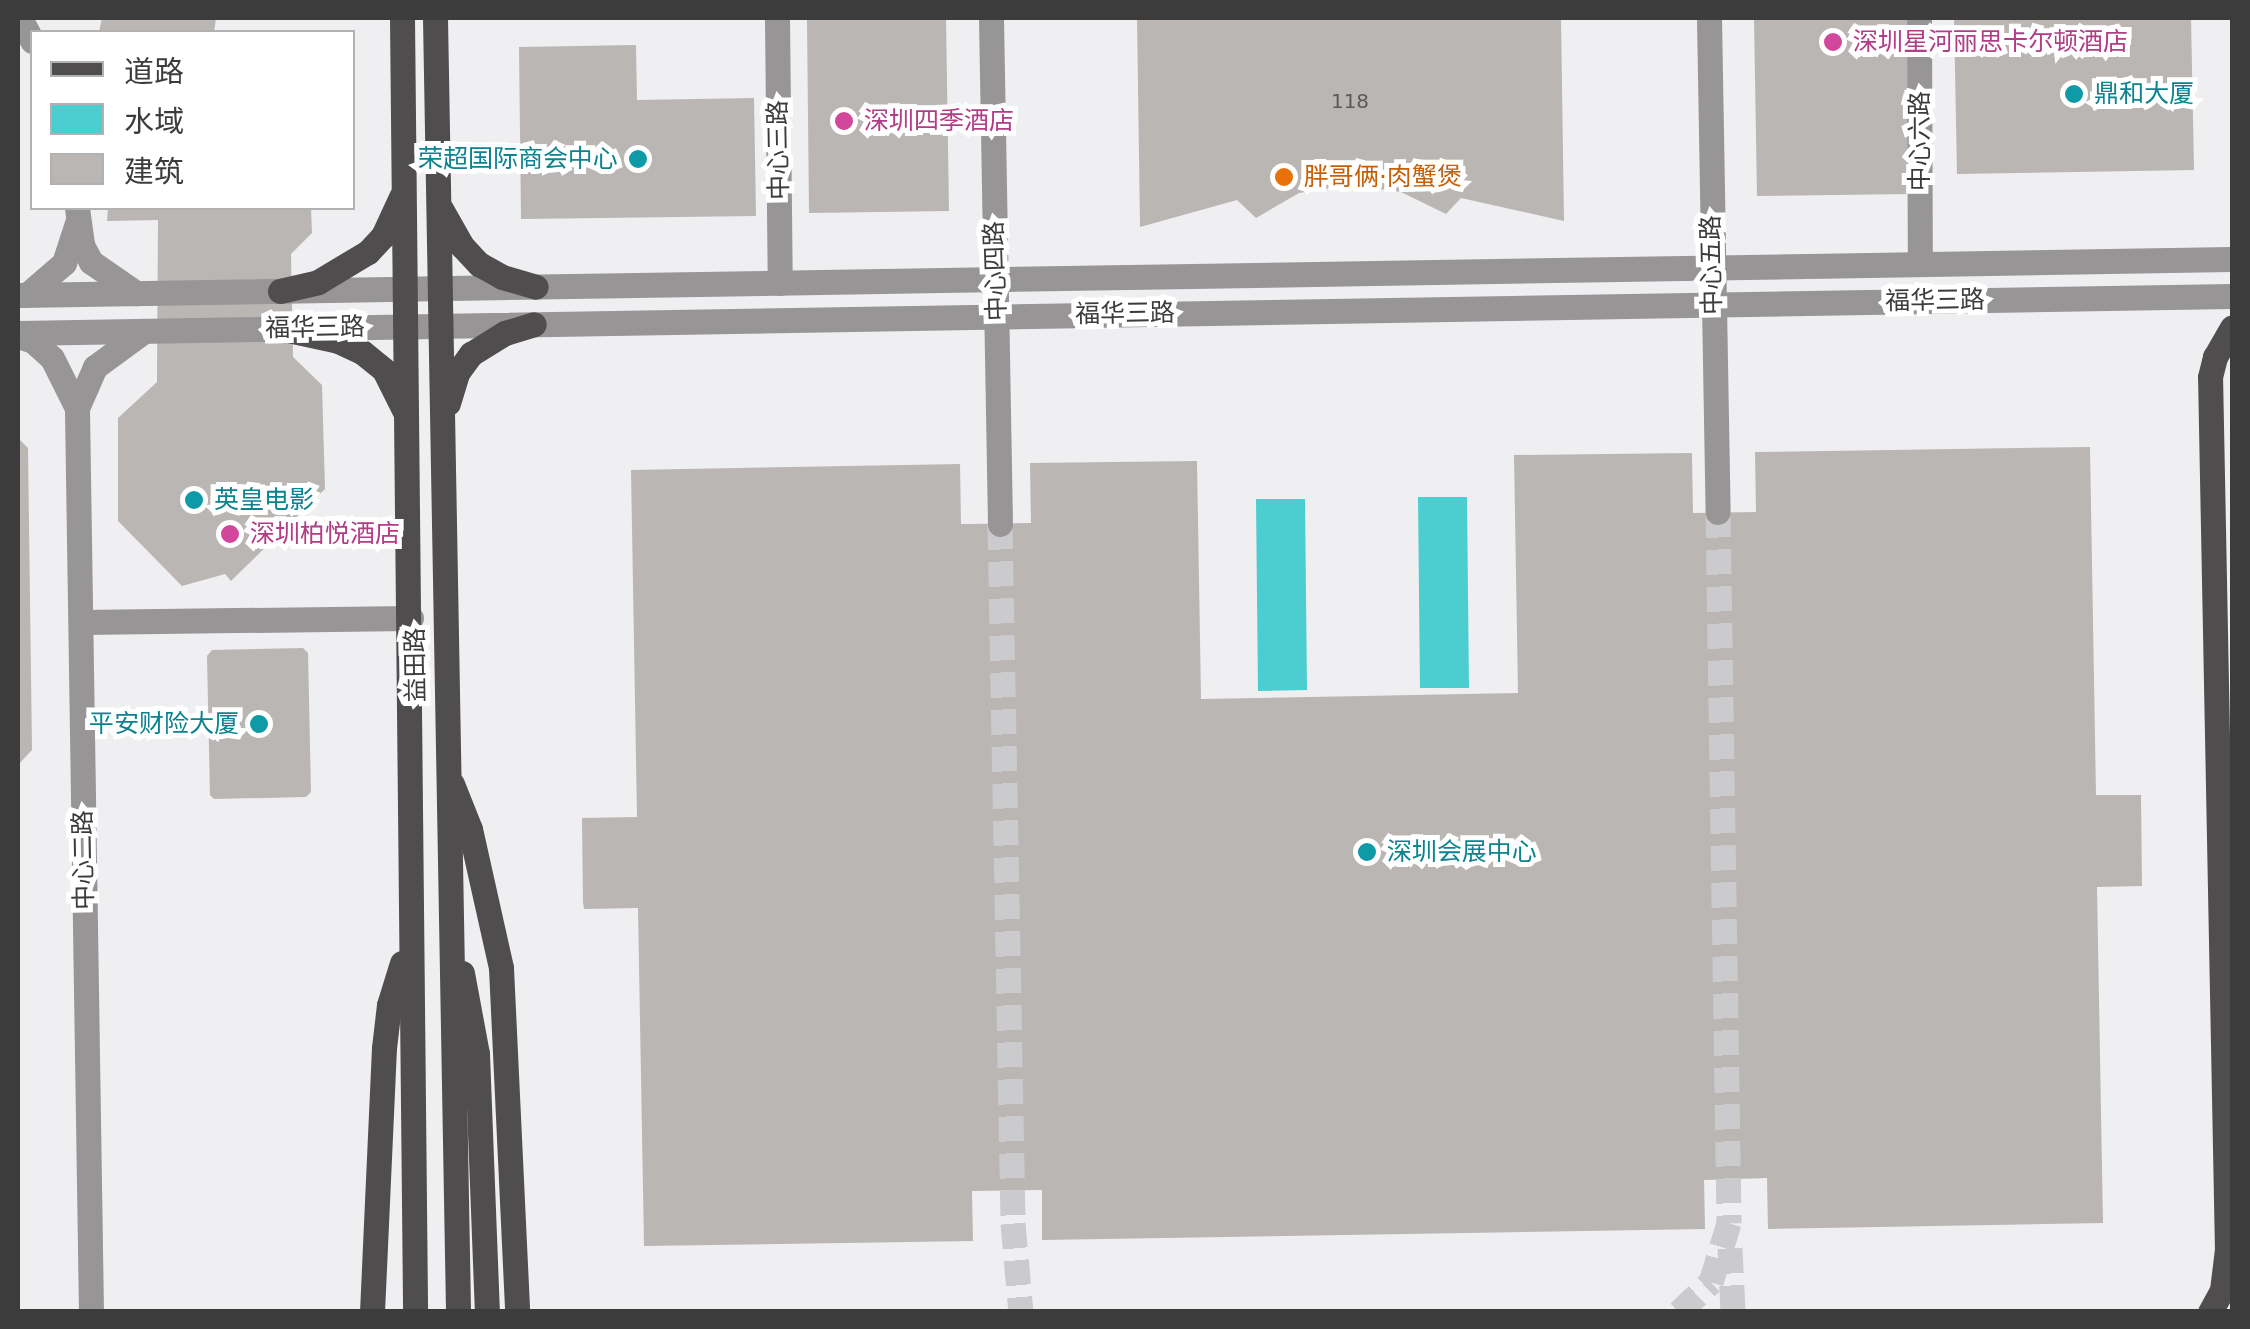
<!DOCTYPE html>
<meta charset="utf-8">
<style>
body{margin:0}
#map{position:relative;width:2250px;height:1329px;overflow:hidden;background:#efeef1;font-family:"DejaVu Sans","Noto Sans SC",sans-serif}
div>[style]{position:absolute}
.water>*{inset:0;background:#4cced0}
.building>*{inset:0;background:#b9b6b4}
.minor-tunnel>*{height:25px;margin-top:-12.5px;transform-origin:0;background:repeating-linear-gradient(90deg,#cbcacd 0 25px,transparent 0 37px)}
.major-tunnel>*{height:25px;margin-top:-12.5px;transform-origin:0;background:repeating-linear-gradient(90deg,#cbcacd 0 25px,transparent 0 37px)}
.minor>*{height:25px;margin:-12.5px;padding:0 12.5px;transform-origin:12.5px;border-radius:12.5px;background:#979595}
.major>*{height:25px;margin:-12.5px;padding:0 12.5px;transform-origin:12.5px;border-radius:12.5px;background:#504d4e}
.dots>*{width:28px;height:28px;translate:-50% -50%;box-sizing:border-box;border:5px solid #fff;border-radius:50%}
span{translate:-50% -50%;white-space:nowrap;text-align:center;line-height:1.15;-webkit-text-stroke:10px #fff;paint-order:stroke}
.number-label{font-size:20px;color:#5c5a5b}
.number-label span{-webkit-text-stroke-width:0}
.hotel-label{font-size:25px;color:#b23c85}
.left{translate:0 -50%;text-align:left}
.culture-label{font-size:25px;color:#0d838f}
.right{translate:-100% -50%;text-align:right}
.street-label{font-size:25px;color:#3d3c3d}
.food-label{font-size:25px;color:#c56008}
.frame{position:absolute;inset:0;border:20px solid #3d3c3d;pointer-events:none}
.legend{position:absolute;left:30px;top:30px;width:325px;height:180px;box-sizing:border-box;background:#fff;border:2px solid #b1b1b1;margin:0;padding:12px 18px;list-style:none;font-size:30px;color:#3d3c3d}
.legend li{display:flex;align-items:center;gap:20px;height:50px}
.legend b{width:50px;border:2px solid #b1b1b1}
</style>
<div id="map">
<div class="water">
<div style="clip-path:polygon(1467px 497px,1469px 688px,1420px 688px,1418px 497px)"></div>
<div style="clip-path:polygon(1256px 499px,1305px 499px,1307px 690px,1258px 691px)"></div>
</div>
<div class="building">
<div style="clip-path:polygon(102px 18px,216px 18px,214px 32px,99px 32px)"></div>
<div style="clip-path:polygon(807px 18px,946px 18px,949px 211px,809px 213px)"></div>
<div style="clip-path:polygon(1137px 18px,1561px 18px,1564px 221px,1461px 198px,1446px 214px,1401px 192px,1351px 185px,1299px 193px,1256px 218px,1237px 200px,1140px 227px)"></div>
<div style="clip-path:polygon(1754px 18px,1907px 18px,1909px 194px,1757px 196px)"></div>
<div style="clip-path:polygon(1954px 18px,2191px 18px,2194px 170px,1957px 174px)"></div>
<div style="clip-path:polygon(636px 45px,637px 100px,754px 98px,756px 216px,521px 219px,519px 47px)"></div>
<div style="clip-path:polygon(108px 208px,311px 208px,312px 233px,291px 254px,293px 357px,322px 385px,325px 489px,231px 581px,225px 574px,182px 586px,118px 521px,118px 418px,157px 382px,158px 220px,107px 221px)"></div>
<div style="clip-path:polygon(18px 438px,28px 448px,32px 750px,18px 765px)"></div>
<div style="clip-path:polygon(2090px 447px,2096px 795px,2141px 795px,2142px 886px,2097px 887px,2103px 1223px,1768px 1229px,1767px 1178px,1704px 1180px,1705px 1229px,1042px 1240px,1042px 1190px,972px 1191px,973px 1241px,644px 1246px,638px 908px,584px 909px,583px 902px,582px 818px,637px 817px,631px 470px,960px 464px,961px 524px,969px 524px,1031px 523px,1030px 463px,1197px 461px,1201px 699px,1363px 696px,1518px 693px,1514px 455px,1692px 453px,1693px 513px,1756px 512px,1755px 452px)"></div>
<div style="clip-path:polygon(303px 648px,308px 653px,311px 792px,306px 797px,214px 799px,210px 795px,207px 656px,212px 650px)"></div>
</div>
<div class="minor-tunnel">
<div style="left:1718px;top:512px;width:711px;rotate:89.11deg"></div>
<div style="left:1000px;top:524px;width:699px;rotate:88.93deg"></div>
</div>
<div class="major-tunnel">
<div style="left:1013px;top:1223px;width:89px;rotate:84.9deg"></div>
<div style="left:1730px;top:1248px;width:64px;rotate:87.3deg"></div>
<div style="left:1679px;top:1312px;width:44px;rotate:-43.2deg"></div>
<div style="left:1711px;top:1282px;width:62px;rotate:-73deg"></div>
</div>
<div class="minor">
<div style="left:20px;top:18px;width:26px;rotate:62deg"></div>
<div style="left:777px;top:18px;width:265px;rotate:89.4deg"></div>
<div style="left:991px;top:18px;width:506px;rotate:88.98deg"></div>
<div style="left:1709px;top:18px;width:494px;rotate:89deg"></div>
<div style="left:1919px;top:18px;width:246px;rotate:89.8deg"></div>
<div style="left:77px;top:208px;width:37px;rotate:82deg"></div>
<div style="left:82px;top:245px;width:19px;rotate:62deg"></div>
<div style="left:91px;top:262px;width:55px;rotate:34.6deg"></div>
<div style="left:18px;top:295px;width:2214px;rotate:-0.93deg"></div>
<div style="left:27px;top:295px;width:49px;rotate:-40.9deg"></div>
<div style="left:64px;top:263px;width:42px;rotate:-72deg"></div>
<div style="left:18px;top:333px;width:2214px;rotate:-0.96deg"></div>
<div style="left:18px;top:336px;width:16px;rotate:18deg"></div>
<div style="left:33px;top:341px;width:25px;rotate:42deg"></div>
<div style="left:52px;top:358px;width:56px;rotate:63.4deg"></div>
<div style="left:81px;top:622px;width:330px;rotate:-0.7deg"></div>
<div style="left:91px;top:1312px;width:904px;rotate:-90.89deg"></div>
<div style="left:77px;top:408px;width:45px;rotate:-66.3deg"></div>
<div style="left:95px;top:367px;width:61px;rotate:-36.3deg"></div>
</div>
<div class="major">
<div style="left:402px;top:18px;width:1294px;rotate:89.42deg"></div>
<div style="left:435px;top:18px;width:1294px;rotate:88.98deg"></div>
<div style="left:441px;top:209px;width:43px;rotate:60.4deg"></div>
<div style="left:462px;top:246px;width:25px;rotate:47deg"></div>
<div style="left:479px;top:264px;width:26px;rotate:29deg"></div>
<div style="left:502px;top:277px;width:35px;rotate:16deg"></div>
<div style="left:280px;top:291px;width:39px;rotate:-13deg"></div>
<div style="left:318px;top:282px;width:58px;rotate:-31deg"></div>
<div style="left:368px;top:252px;width:22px;rotate:-47deg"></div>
<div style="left:383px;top:236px;width:43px;rotate:-65.2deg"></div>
<div style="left:279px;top:328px;width:60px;rotate:12.4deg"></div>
<div style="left:338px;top:341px;width:26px;rotate:25deg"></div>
<div style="left:362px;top:352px;width:28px;rotate:39deg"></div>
<div style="left:384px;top:370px;width:45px;rotate:63.4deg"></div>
<div style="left:448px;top:403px;width:31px;rotate:-73deg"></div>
<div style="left:457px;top:373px;width:24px;rotate:-54deg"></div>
<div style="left:471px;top:354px;width:40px;rotate:-32deg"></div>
<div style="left:505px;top:333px;width:30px;rotate:-17deg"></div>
<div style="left:452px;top:784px;width:48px;rotate:68.2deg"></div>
<div style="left:470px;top:829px;width:142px;rotate:77.4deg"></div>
<div style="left:501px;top:968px;width:344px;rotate:87.3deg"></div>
<div style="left:462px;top:973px;width:82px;rotate:79.5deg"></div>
<div style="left:477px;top:1054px;width:258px;rotate:87.8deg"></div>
<div style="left:372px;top:1312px;width:264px;rotate:-87.4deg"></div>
<div style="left:384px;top:1048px;width:43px;rotate:-83.4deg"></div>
<div style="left:389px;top:1005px;width:44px;rotate:-72.8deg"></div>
<div style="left:2210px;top:1312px;width:25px;rotate:-61deg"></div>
<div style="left:2222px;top:1290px;width:39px;rotate:-83deg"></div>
<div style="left:2227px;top:1251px;width:874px;rotate:-91.11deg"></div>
<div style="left:2210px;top:377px;width:21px;rotate:-76deg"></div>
<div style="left:2215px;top:357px;width:34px;rotate:-60deg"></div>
</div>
<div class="dots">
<div style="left:1833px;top:42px;background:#d1479c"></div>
<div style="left:2074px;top:94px;background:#0f9aa8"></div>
<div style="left:844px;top:121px;background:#d1479c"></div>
<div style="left:638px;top:159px;background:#0f9aa8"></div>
<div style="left:1284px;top:177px;background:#e8710a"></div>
<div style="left:194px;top:500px;background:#0f9aa8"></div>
<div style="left:230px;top:534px;background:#d1479c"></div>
<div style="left:259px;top:724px;background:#0f9aa8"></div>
<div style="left:1367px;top:852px;background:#0f9aa8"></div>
</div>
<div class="number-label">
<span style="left:1350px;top:101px">118</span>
</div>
<div class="hotel-label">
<span class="left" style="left:1853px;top:42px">深圳星河丽思卡尔顿酒店</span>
<span class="left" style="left:864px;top:121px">深圳四季酒店</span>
<span class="left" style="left:250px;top:534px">深圳柏悦酒店</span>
</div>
<div class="culture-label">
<span class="left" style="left:2094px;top:94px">鼎和大厦</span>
<span class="right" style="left:618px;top:159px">荣超国际商会中心</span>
<span class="left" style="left:214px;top:500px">英皇电影</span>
<span class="right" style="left:239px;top:724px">平安财险大厦</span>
<span class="left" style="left:1387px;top:852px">深圳会展中心</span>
</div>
<div class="street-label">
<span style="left:1920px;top:141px;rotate:-90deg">中心六路</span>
<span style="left:779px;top:150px;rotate:-91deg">中心三路</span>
<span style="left:1712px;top:265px;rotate:-91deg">中心五路</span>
<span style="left:996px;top:271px;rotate:-92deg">中心四路</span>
<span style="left:1935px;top:301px;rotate:-1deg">福华三路</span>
<span style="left:1125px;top:314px;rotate:-1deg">福华三路</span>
<span style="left:315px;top:328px;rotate:-1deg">福华三路</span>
<span style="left:416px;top:665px;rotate:-91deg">益田路</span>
<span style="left:84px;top:860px;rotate:-91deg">中心二路</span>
</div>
<div class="food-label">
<span class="left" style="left:1304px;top:177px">胖哥俩·肉蟹煲</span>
</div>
<div class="frame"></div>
<ul class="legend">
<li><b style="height:12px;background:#504d4e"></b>道路</li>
<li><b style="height:28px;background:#4cced0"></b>水域</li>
<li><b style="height:28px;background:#b9b6b4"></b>建筑</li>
</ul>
</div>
